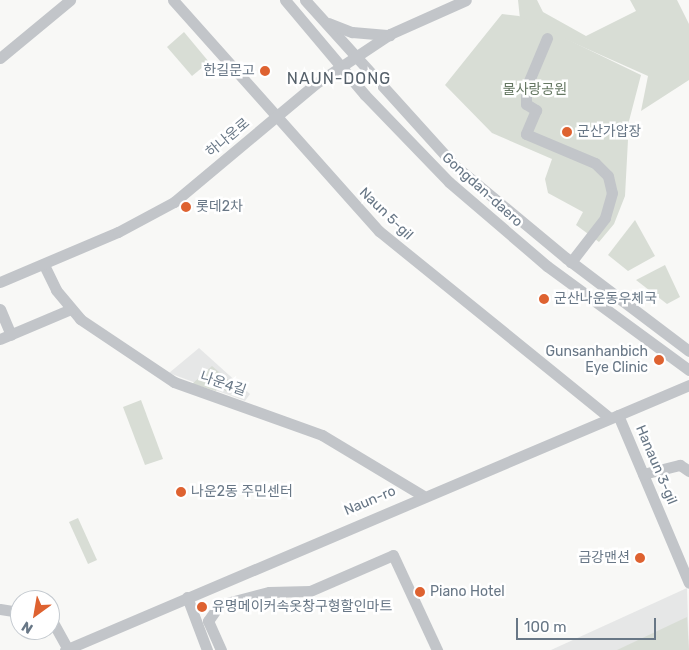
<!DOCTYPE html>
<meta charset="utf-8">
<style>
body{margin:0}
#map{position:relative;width:689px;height:650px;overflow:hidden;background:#f8f8f6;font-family:Rubik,"Noto Sans KR",sans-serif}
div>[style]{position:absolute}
.built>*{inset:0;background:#e6e7e7}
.green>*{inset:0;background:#d8ddd5}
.minor>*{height:11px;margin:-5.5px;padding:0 5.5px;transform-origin:5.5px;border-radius:5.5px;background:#c2c5c9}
.dots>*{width:14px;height:14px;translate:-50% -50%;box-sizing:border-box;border:2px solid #fff;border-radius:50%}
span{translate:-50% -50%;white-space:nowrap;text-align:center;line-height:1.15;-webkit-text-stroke:5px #fff;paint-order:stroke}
.poi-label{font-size:14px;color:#687786}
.right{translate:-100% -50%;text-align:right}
.left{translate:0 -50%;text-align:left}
.park-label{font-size:14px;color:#667863}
.street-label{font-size:14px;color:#687786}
.quarter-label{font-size:16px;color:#56616b;letter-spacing:1px}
.north{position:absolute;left:10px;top:590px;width:50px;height:50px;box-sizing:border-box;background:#fff;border:1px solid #c3c9cf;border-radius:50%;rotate:212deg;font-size:14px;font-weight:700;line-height:20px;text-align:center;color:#687786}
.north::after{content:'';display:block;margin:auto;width:18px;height:22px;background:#de6230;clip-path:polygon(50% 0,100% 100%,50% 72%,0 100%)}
.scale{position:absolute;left:516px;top:618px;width:140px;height:22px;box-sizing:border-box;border:2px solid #687786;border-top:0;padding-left:6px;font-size:15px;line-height:18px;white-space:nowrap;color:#687786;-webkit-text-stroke:4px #fff;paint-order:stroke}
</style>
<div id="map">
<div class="built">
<div style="clip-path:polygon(199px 348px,250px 394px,245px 401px,169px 373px)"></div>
<div style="clip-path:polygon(687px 588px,689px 650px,551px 650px)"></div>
</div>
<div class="green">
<div style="clip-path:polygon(518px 0,537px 0,543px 12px,586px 36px,636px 11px,630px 0,677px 0,689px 24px,689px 80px,641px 111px,648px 76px,520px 19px)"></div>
<div style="clip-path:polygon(502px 14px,519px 16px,641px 75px,629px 121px,625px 196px,614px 224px,599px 242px,576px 225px,583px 212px,548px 193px,545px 179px,552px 159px,492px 133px,445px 85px)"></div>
<div style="clip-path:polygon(184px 32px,209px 62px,192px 76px,167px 47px)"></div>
<div style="clip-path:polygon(635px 220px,655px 256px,628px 271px,608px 255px)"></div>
<div style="clip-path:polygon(665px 265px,680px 297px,667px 304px,636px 280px)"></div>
<div style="clip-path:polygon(212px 366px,233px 384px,227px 392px,219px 386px,216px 391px,192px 384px)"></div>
<div style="clip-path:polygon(141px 400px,163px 459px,145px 465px,123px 407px)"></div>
<div style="clip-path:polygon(78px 518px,97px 560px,88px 564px,69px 522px)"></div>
<div style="clip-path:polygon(687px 617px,689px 650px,617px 650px)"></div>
</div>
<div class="minor">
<div style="left:173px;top:0;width:310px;rotate:48.3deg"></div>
<div style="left:379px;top:231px;width:297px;rotate:39deg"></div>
<div style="left:285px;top:0;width:124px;rotate:49.9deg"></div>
<div style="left:365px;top:95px;width:121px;rotate:46deg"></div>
<div style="left:449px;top:182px;width:129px;rotate:40.6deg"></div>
<div style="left:547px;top:266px;width:176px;rotate:36.2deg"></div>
<div style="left:305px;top:0;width:222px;rotate:47.9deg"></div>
<div style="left:454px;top:165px;width:146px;rotate:39.7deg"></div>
<div style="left:566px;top:258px;width:154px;rotate:37.1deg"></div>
<div style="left:328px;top:23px;width:26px;rotate:21deg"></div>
<div style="left:352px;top:32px;width:38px;rotate:5deg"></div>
<div style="left:547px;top:38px;width:54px;rotate:112.8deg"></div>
<div style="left:526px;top:88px;width:16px;rotate:90deg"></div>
<div style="left:526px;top:104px;width:12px;rotate:31deg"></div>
<div style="left:536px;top:110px;width:26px;rotate:113deg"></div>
<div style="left:526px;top:134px;width:75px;rotate:22.8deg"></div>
<div style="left:595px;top:163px;width:18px;rotate:45deg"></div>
<div style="left:608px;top:176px;width:17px;rotate:77deg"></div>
<div style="left:612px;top:193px;width:26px;rotate:106deg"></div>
<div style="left:605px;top:218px;width:56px;rotate:127.7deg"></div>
<div style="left:0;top:58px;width:91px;rotate:-39.6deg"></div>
<div style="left:44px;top:265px;width:28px;rotate:64deg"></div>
<div style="left:56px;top:290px;width:38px;rotate:50deg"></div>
<div style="left:80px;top:319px;width:113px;rotate:33.8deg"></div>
<div style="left:174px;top:382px;width:157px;rotate:19.7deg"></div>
<div style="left:322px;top:435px;width:117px;rotate:31deg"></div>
<div style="left:0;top:282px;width:128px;rotate:-23deg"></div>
<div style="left:118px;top:232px;width:64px;rotate:-28.2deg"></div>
<div style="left:174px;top:202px;width:184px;rotate:-39.9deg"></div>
<div style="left:315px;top:84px;width:90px;rotate:-33.7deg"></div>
<div style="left:390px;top:34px;width:83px;rotate:-24.1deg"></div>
<div style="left:0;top:309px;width:28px;rotate:67deg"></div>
<div style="left:0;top:339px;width:77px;rotate:-22.9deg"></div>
<div style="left:618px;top:415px;width:182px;rotate:67.1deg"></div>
<div style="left:643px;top:474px;width:38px;rotate:-14deg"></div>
<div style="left:680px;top:465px;width:11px;rotate:34deg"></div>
<div style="left:187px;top:597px;width:57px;rotate:69.3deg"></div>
<div style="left:0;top:609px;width:20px;rotate:9deg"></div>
<div style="left:50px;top:617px;width:37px;rotate:61deg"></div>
<div style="left:65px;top:650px;width:678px;rotate:-23.01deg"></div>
<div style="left:221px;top:650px;width:32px;rotate:-114deg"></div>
<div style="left:208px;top:621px;width:19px;rotate:-55deg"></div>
<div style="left:219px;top:605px;width:52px;rotate:-14.6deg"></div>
<div style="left:269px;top:592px;width:41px;rotate:-1.4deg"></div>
<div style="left:310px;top:591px;width:90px;rotate:-23.4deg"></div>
<div style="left:393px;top:555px;width:105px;rotate:65.1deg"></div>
</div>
<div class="dots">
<div style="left:265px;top:71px;background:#de6230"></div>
<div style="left:567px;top:132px;background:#de6230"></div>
<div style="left:186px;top:207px;background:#de6230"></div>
<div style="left:544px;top:299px;background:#de6230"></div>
<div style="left:659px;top:360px;background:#de6230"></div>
<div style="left:181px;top:492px;background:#de6230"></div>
<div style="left:640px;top:558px;background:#de6230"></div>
<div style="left:420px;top:592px;background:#de6230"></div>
<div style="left:202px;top:607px;background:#de6230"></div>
</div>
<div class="poi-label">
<span class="right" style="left:255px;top:71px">한길문고</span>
<span class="left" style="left:577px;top:132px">군산가압장</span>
<span class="left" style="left:196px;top:207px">롯데2차</span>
<span class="left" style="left:554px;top:299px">군산나운동우체국</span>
<span class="right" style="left:648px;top:360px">Gunsanhanbich<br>Eye Clinic</span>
<span class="left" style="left:191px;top:492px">나운2동 주민센터</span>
<span class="right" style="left:630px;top:558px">금강맨션</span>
<span class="left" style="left:430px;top:592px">Piano Hotel</span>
<span class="left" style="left:212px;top:607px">유명메이커속옷창구형할인마트</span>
</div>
<div class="park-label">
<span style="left:535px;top:90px">물사랑공원</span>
</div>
<div class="street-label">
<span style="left:228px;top:138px;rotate:-40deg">하나운로</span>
<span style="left:482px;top:190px;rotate:42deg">Gongdan-daero</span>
<span style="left:386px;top:214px;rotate:44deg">Naun 5-gil</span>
<span style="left:223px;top:384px;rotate:19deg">나운4길</span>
<span style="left:656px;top:465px;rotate:67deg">Hanaun 3-gil</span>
<span style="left:370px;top:501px;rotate:-23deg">Naun-ro</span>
</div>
<div class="quarter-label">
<span style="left:339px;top:79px">NAUN-DONG</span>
</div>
<div class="north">N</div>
<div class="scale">100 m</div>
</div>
